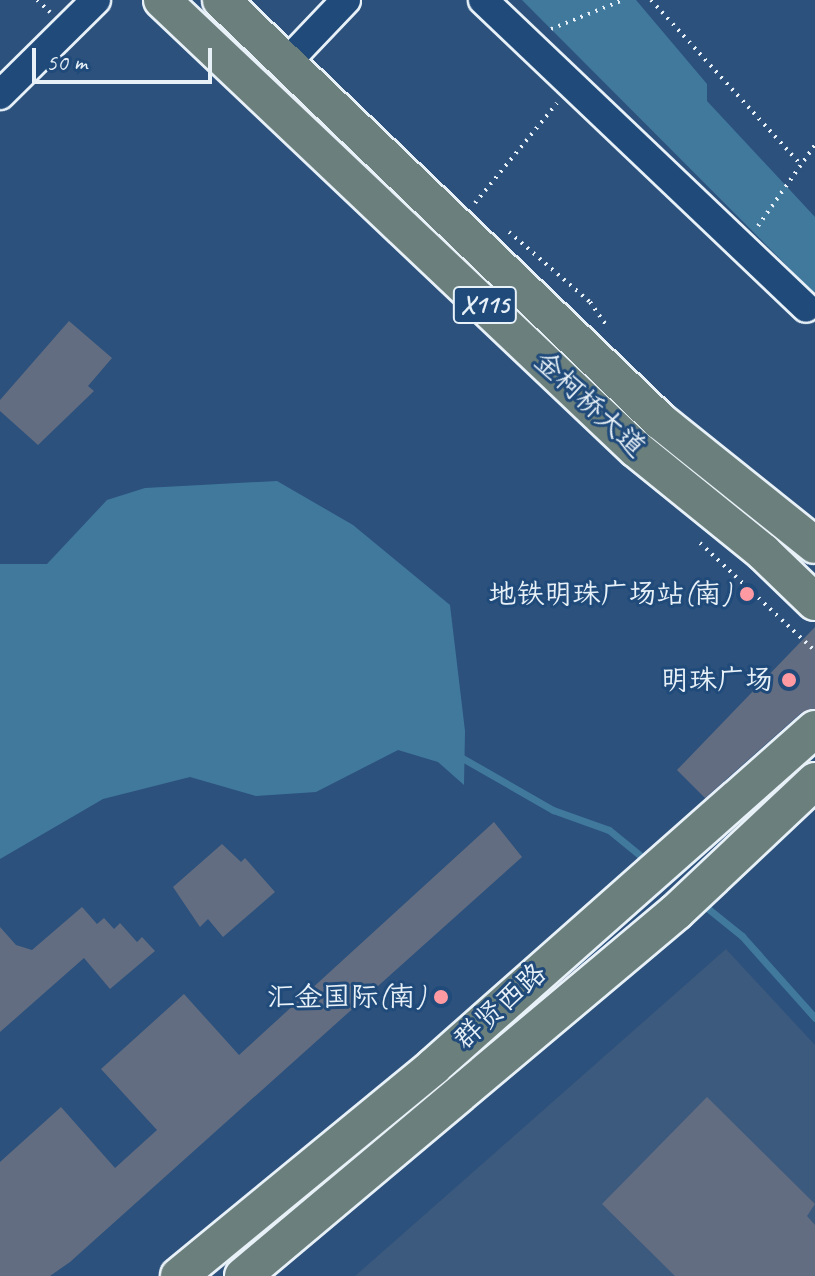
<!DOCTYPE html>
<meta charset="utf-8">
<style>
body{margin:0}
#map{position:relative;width:815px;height:1276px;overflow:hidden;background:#2c517c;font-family:Caveat,"LXGW WenKai TC",sans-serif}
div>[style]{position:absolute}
.built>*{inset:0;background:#3c597e}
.water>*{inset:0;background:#41799d}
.stream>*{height:7px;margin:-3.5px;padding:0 3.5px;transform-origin:3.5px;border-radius:3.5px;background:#41799d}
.building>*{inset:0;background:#626d82}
.path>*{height:4px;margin-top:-2px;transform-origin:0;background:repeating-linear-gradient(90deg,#e8f1f8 0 2px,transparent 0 8px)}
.roads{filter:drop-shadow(2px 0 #e8f1f8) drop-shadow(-2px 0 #e8f1f8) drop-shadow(0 2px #e8f1f8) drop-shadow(0 -2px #e8f1f8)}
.minor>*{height:28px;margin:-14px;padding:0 14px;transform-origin:14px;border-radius:14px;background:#1f4a7a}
.major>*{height:36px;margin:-18px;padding:0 18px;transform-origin:18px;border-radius:18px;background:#6b7f7c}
.dots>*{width:22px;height:22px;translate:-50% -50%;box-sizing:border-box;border:4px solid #1f4a7a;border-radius:50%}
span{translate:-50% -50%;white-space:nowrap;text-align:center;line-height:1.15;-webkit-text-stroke:6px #1f4a7a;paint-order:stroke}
.shield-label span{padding:2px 6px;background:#1f4a7a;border:2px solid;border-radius:6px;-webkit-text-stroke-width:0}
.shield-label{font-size:26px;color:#e8f1f8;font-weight:700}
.street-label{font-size:28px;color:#e8f1f8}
.poi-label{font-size:28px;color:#e8f1f8}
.right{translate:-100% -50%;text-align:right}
.scale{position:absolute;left:32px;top:48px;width:180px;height:36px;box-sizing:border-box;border:4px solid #e8f1f8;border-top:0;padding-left:10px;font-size:24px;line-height:28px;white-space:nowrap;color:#e8f1f8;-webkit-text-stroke:6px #1f4a7a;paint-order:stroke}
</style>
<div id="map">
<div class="built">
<div style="clip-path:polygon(726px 949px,815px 1045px,815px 1276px,355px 1276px)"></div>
</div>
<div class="water">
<div style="clip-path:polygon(522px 0,636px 0,707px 84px,707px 101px,815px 217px,815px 294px)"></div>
<div style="clip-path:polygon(277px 481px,353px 525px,450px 605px,465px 731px,464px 785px,438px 762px,398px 750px,316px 792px,256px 796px,190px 777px,103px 799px,0 859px,0 564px,47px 564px,107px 500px,145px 488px)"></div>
</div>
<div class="stream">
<div style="left:457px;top:755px;width:111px;rotate:29.8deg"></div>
<div style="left:553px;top:810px;width:59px;rotate:19.7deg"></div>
<div style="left:609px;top:830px;width:49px;rotate:39.2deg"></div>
<div style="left:701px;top:903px;width:53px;rotate:38.8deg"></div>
<div style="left:742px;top:936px;width:110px;rotate:48.3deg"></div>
</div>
<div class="building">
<div style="clip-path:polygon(69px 321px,112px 358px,88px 386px,94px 391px,38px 445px,0 411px,0 400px)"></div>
<div style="clip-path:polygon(815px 627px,815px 709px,801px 713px,705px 798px,677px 770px)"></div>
<div style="clip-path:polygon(494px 822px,522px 857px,70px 1262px,50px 1276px,0 1276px,0 1162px,61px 1107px,115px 1168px,157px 1130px,101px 1069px,184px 994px,239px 1055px)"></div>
<div style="clip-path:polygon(222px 844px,241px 862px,245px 858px,275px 892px,223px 937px,208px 919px,200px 927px,173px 887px)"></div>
<div style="clip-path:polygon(82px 907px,97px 924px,104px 918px,114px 929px,120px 923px,137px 942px,142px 937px,155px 951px,110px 989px,84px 958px,0 1032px,0 927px,16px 945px,32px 950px)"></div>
<div style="clip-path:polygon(707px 1097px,815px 1204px,807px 1216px,815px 1225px,815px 1276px,675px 1276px,602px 1204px)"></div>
</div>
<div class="path">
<div style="left:37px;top:0;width:18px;rotate:43deg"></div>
<div style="left:651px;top:0;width:223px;rotate:47.7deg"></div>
<div style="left:551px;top:29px;width:78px;rotate:-21.9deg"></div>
<div style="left:475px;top:203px;width:129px;rotate:-50.6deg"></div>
<div style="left:758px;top:226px;width:99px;rotate:-54.9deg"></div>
<div style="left:509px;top:232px;width:107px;rotate:40.8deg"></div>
<div style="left:590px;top:302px;width:28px;rotate:55deg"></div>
<div style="left:700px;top:543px;width:158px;rotate:43.2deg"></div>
</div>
<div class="roads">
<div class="minor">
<div style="left:483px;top:0;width:446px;rotate:43.6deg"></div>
<div style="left:286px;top:63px;width:87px;rotate:-46.4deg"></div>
<div style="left:0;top:95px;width:135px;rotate:-44.7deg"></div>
</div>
<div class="major">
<div style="left:162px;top:0;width:653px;rotate:43.45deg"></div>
<div style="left:636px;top:449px;width:164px;rotate:39deg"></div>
<div style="left:763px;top:552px;width:72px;rotate:43.9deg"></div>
<div style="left:221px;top:0;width:608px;rotate:43.8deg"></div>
<div style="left:660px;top:421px;width:198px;rotate:38.7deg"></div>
<div style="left:179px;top:1276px;width:329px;rotate:-39.4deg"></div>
<div style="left:433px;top:1067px;width:510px;rotate:-41.5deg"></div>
<div style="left:243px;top:1276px;width:566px;rotate:-40.05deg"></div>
<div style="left:676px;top:912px;width:191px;rotate:-43.3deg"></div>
</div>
</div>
<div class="dots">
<div style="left:747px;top:594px;background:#ff9aa2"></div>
<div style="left:789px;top:680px;background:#ff9aa2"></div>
<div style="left:441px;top:997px;background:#ff9aa2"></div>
</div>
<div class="shield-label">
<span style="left:485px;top:305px">X115</span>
</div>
<div class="street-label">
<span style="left:590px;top:404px;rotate:43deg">金柯桥大道</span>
<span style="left:500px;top:1006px;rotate:-42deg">群贤西路</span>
</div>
<div class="poi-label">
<span class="right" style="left:731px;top:594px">地铁明珠广场站(南)</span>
<span class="right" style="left:773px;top:680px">明珠广场</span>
<span class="right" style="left:425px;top:997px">汇金国际(南)</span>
</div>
<div class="scale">50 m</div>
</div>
